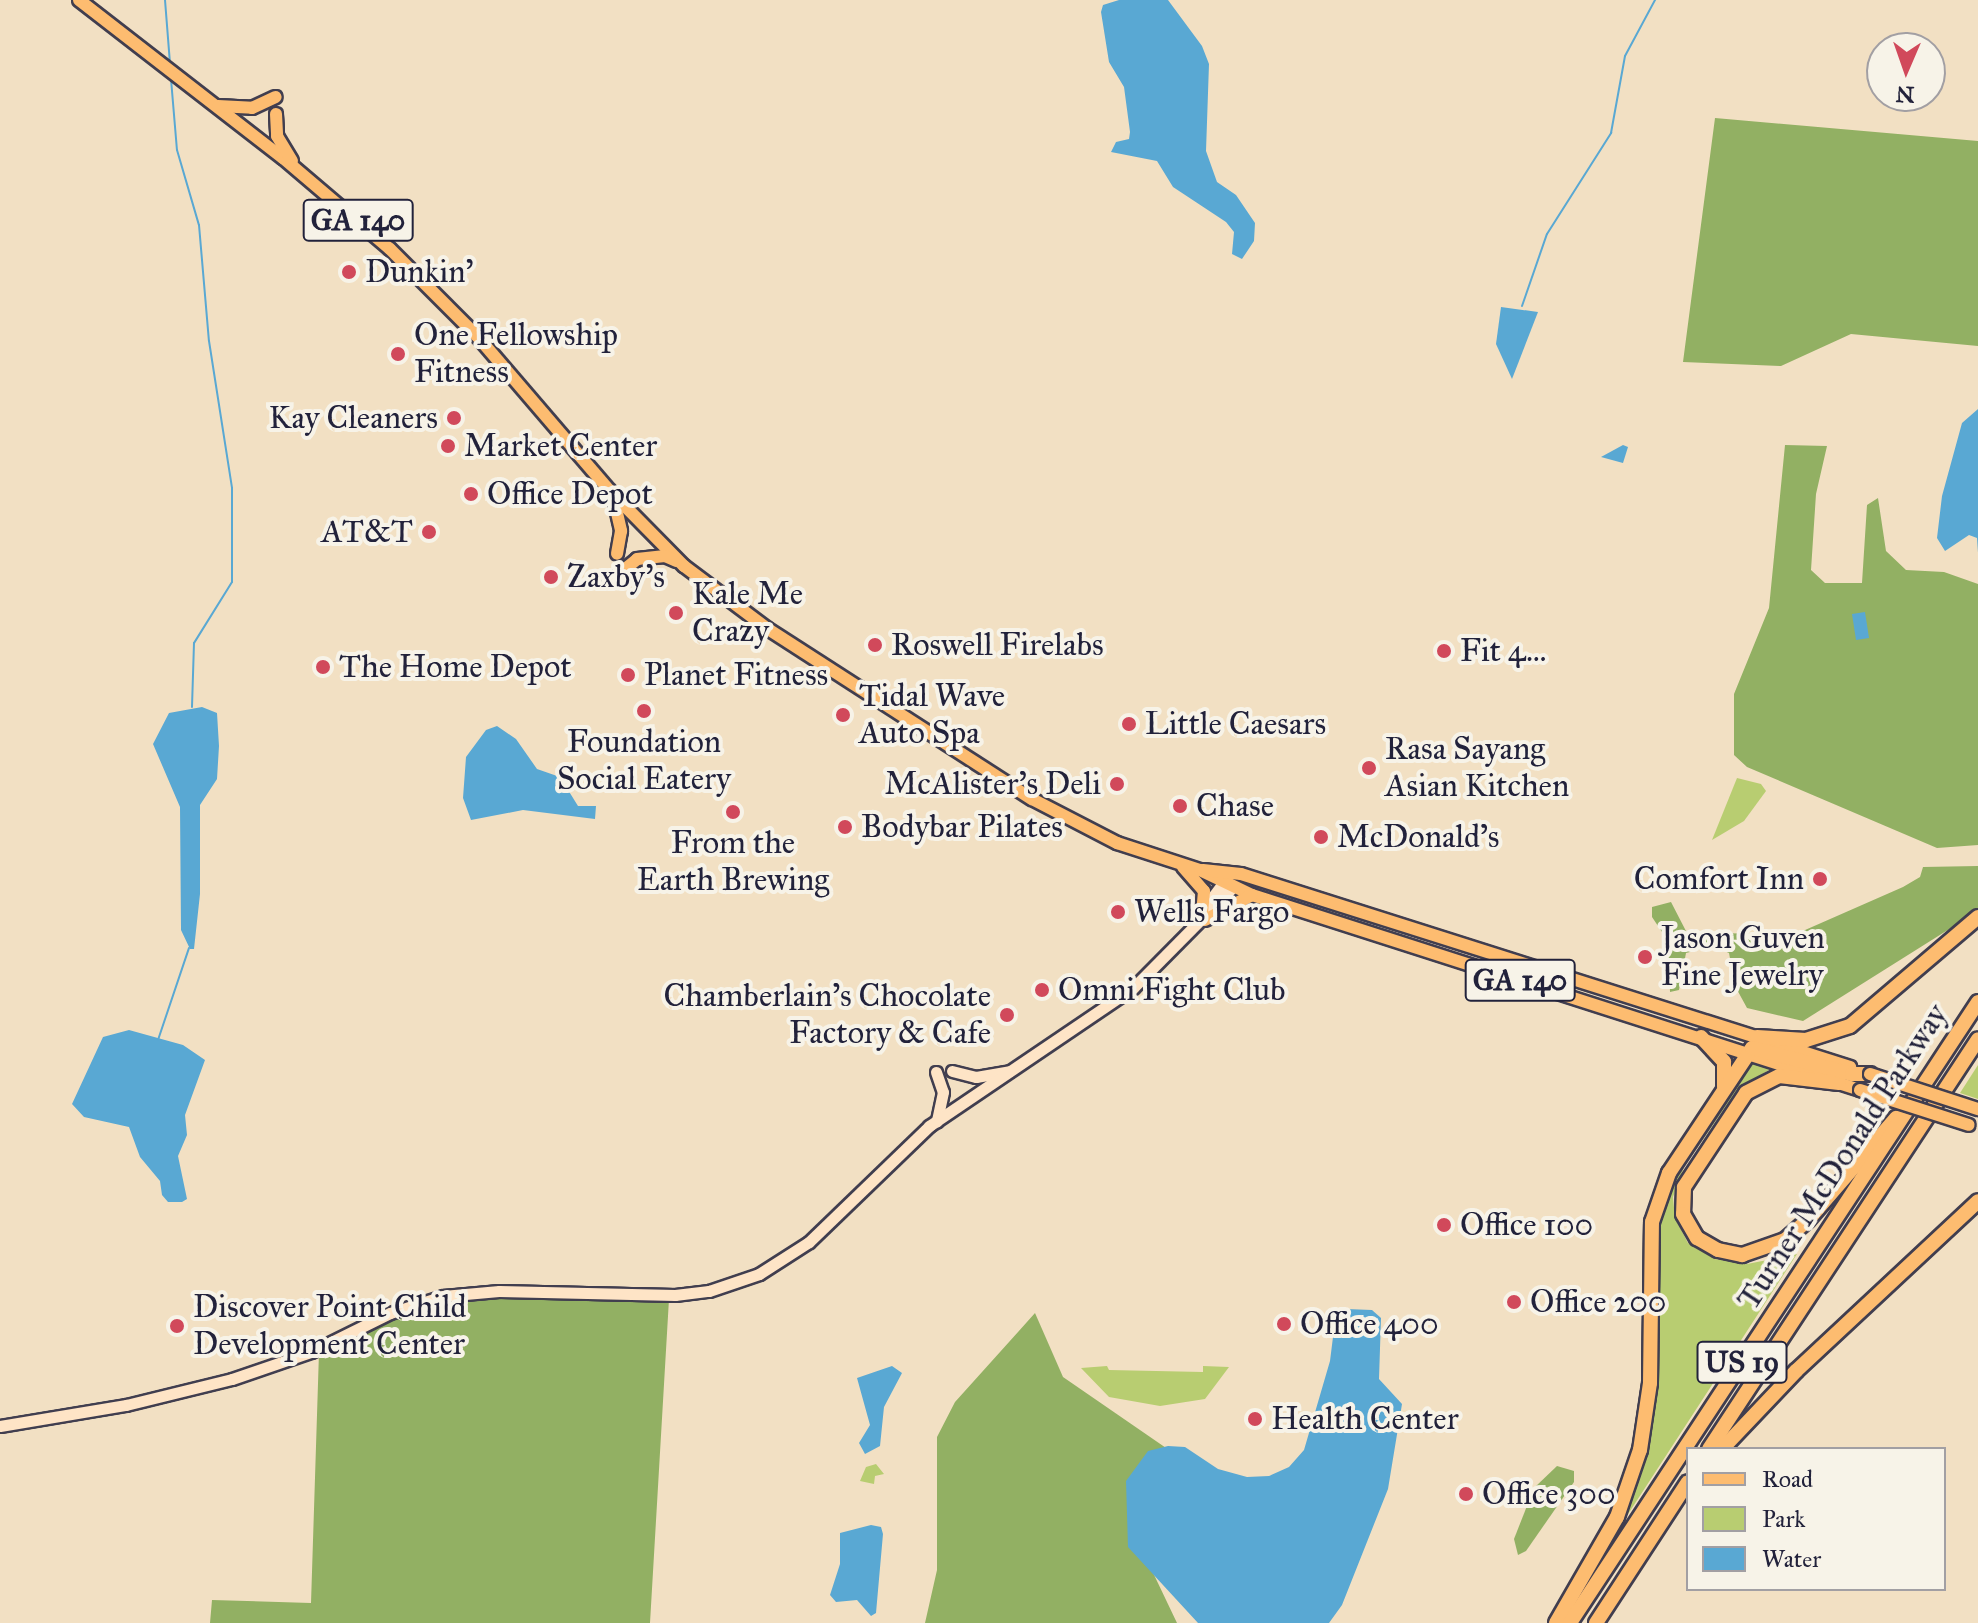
<!DOCTYPE html>
<style>
body{margin:0}
#map{position:relative;width:1978px;height:1623px;overflow:hidden;background:#f2e0c3;font-family:"IM FELL Great Primer",serif}
div>[style]{position:absolute}
.green>*{inset:0;background:#b8cd71}
.forest>*{inset:0;background:#92b063}
.water>*{inset:0;background:#59a8d3}
.stream>*{height:2px;margin:-1px;padding:0 1px;transform-origin:1px;border-radius:1px;background:#59a8d3}
.roads{filter:drop-shadow(2px 0 #413e4f) drop-shadow(-2px 0 #413e4f) drop-shadow(0 2px #413e4f) drop-shadow(0 -2px #413e4f)}
.secondary>*{height:11px;margin:-5.5px;padding:0 5.5px;transform-origin:5.5px;border-radius:5.5px;background:#fee4c6}
.primary>*{height:12px;margin:-6px;padding:0 6px;transform-origin:6px;border-radius:6px;background:#fdbc70}
.motorway>*{height:14px;margin:-7px;padding:0 7px;transform-origin:7px;border-radius:7px;background:#fdbc70}
.bridges{filter:drop-shadow(2px 0 #413e4f) drop-shadow(-2px 0 #413e4f) drop-shadow(0 2px #413e4f) drop-shadow(0 -2px #413e4f)}
.primary-bridge>*{height:12px;margin:-6px;padding:0 6px;transform-origin:6px;border-radius:6px;background:#fdbc70}
.dots>*{width:22px;height:22px;translate:-50% -50%;box-sizing:border-box;border:4px solid #f7f3e8;border-radius:50%}
span{translate:-50% -50%;white-space:nowrap;text-align:center;line-height:1.15;-webkit-text-stroke:8px #f7f3e8;paint-order:stroke}
.shield-label span{padding:2px 6px;background:#f7f3e8;border:2px solid;border-radius:6px;-webkit-text-stroke-width:0}
.shield-label{font-size:30px;color:#22223b;font-weight:700}
.poi-label{font-size:32px;color:#22223b}
.left{translate:0 -50%;text-align:left}
.right{translate:-100% -50%;text-align:right}
.street-label{font-size:32px;color:#22223b}
.legend{position:absolute;left:1686px;top:1447px;width:260px;height:144px;box-sizing:border-box;background:#f7f3e8;border:2px solid #a29fa3;margin:0;padding:10px 14px;list-style:none;font-size:24px;color:#22223b}
.legend li{display:flex;align-items:center;gap:16px;height:40px}
.legend b{width:40px;border:2px solid #a29fa3}
.north{position:absolute;left:1866px;top:32px;width:80px;height:80px;box-sizing:border-box;background:#f7f3e8;border:2px solid #a29fa3;border-radius:50%;rotate:182deg;font-size:22px;font-weight:700;line-height:32px;text-align:center;color:#22223b}
.north::after{content:'';display:block;margin:auto;width:28px;height:36px;background:#d1495b;clip-path:polygon(50% 0,100% 100%,50% 72%,0 100%)}
</style>
<div id="map">
<div class="green">
<div style="clip-path:polygon(1737px 778px,1761px 784px,1766px 791px,1744px 821px,1712px 840px)"></div>
<div style="clip-path:polygon(1749px 1061px,1772px 1068px,1737px 1090px,1684px 1167px,1673px 1197px,1675px 1218px,1688px 1243px,1715px 1259px,1747px 1264px,1797px 1254px,1619px 1528px,1640px 1461px,1654px 1230px,1664px 1193px)"></div>
<div style="clip-path:polygon(1978px 1065px,1978px 1099px,1960px 1093px)"></div>
<div style="clip-path:polygon(1107px 1366px,1109px 1370px,1203px 1372px,1203px 1366px,1229px 1367px,1205px 1399px,1160px 1406px,1109px 1397px,1081px 1368px)"></div>
<div style="clip-path:polygon(876px 1464px,884px 1474px,875px 1476px,874px 1484px,860px 1481px,866px 1467px)"></div>
</div>
<div class="forest">
<div style="clip-path:polygon(1715px 118px,1978px 141px,1978px 346px,1851px 334px,1781px 366px,1683px 362px)"></div>
<div style="clip-path:polygon(1785px 445px,1827px 446px,1816px 494px,1811px 570px,1825px 583px,1862px 583px,1867px 505px,1878px 498px,1886px 551px,1906px 570px,1944px 572px,1978px 584px,1978px 845px,1937px 848px,1747px 767px,1734px 755px,1734px 694px,1769px 608px)"></div>
<div style="clip-path:polygon(1978px 866px,1978px 911px,1803px 1021px,1747px 1008px,1735px 986px,1729px 953px,1713px 946px,1686px 953px,1679px 990px,1670px 992px,1668px 941px,1652px 917px,1652px 907px,1671px 902px,1687px 933px,1796px 934px,1903px 887px,1920px 877px,1923px 867px)"></div>
<div style="clip-path:polygon(562px 1296px,669px 1299px,650px 1623px,210px 1623px,212px 1600px,311px 1603px,319px 1352px,405px 1310px,474px 1298px)"></div>
<div style="clip-path:polygon(1035px 1313px,1063px 1377px,1169px 1450px,1136px 1537px,1177px 1623px,925px 1623px,937px 1570px,937px 1437px,955px 1402px)"></div>
<div style="clip-path:polygon(1557px 1466px,1574px 1471px,1574px 1482px,1526px 1551px,1518px 1555px,1514px 1539px,1534px 1488px)"></div>
</div>
<div class="water">
<div style="clip-path:polygon(1119px 0,1168px 0,1202px 46px,1209px 64px,1206px 151px,1217px 182px,1236px 195px,1255px 223px,1254px 241px,1242px 259px,1232px 254px,1234px 232px,1226px 222px,1173px 187px,1157px 161px,1111px 152px,1116px 142px,1129px 139px,1130px 132px,1124px 87px,1109px 62px,1101px 12px,1103px 5px)"></div>
<div style="clip-path:polygon(1501px 307px,1538px 312px,1512px 379px,1496px 344px)"></div>
<div style="clip-path:polygon(1978px 409px,1978px 553px,1977px 538px,1969px 535px,1945px 551px,1937px 538px,1942px 496px,1962px 423px)"></div>
<div style="clip-path:polygon(1623px 445px,1628px 447px,1623px 463px,1601px 457px)"></div>
<div style="clip-path:polygon(1865px 612px,1869px 638px,1856px 640px,1852px 614px)"></div>
<div style="clip-path:polygon(202px 707px,217px 713px,219px 746px,217px 779px,200px 805px,200px 894px,194px 949px,190px 949px,181px 930px,180px 807px,153px 744px,169px 713px)"></div>
<div style="clip-path:polygon(497px 726px,516px 739px,537px 769px,560px 777px,578px 806px,596px 806px,595px 819px,523px 810px,471px 820px,463px 798px,466px 757px,486px 730px)"></div>
<div style="clip-path:polygon(129px 1030px,183px 1045px,205px 1060px,185px 1115px,187px 1135px,178px 1156px,187px 1199px,182px 1202px,168px 1202px,162px 1195px,160px 1181px,140px 1157px,129px 1127px,84px 1117px,72px 1104px,103px 1037px)"></div>
<div style="clip-path:polygon(1346px 1309px,1372px 1310px,1381px 1318px,1379px 1379px,1402px 1404px,1388px 1489px,1342px 1605px,1329px 1623px,1198px 1623px,1128px 1547px,1126px 1481px,1148px 1451px,1168px 1446px,1185px 1447px,1218px 1469px,1247px 1477px,1269px 1476px,1289px 1467px,1304px 1450px,1330px 1361px,1335px 1321px)"></div>
<div style="clip-path:polygon(892px 1366px,902px 1373px,884px 1407px,880px 1446px,865px 1454px,859px 1443px,870px 1425px,857px 1378px)"></div>
<div style="clip-path:polygon(871px 1525px,881px 1527px,883px 1534px,876px 1613px,871px 1616px,857px 1600px,836px 1602px,830px 1595px,840px 1564px,840px 1533px)"></div>
</div>
<div class="stream">
<div style="left:165px;top:0;width:64px;rotate:85.5deg"></div>
<div style="left:171px;top:79px;width:71px;rotate:85.2deg"></div>
<div style="left:177px;top:150px;width:78px;rotate:73.7deg"></div>
<div style="left:199px;top:225px;width:116px;rotate:85.1deg"></div>
<div style="left:209px;top:341px;width:149px;rotate:81.1deg"></div>
<div style="left:232px;top:488px;width:94px;rotate:90deg"></div>
<div style="left:232px;top:582px;width:72px;rotate:121.9deg"></div>
<div style="left:194px;top:643px;width:64px;rotate:91.8deg"></div>
<div style="left:1522px;top:306px;width:76px;rotate:-70.9deg"></div>
<div style="left:1547px;top:234px;width:120px;rotate:-57.6deg"></div>
<div style="left:1611px;top:133px;width:78px;rotate:-79.7deg"></div>
<div style="left:1625px;top:56px;width:64px;rotate:-61.8deg"></div>
<div style="left:158px;top:1040px;width:97px;rotate:-71.4deg"></div>
</div>
<div class="roads">
<div class="secondary">
<div style="left:1199px;top:915px;width:40px;rotate:-53deg"></div>
<div style="left:952px;top:1071px;width:25px;rotate:14deg"></div>
<div style="left:976px;top:1077px;width:34px;rotate:-10deg"></div>
<div style="left:936px;top:1072px;width:21px;rotate:71deg"></div>
<div style="left:943px;top:1092px;width:30px;rotate:102deg"></div>
<div style="left:0;top:1426px;width:128px;rotate:-9.5deg"></div>
<div style="left:126px;top:1405px;width:109px;rotate:-13.8deg"></div>
<div style="left:232px;top:1379px;width:83px;rotate:-18.9deg"></div>
<div style="left:311px;top:1352px;width:88px;rotate:-26.3deg"></div>
<div style="left:390px;top:1313px;width:56px;rotate:-17.8deg"></div>
<div style="left:443px;top:1296px;width:56px;rotate:-5.1deg"></div>
<div style="left:499px;top:1291px;width:176px;rotate:1.3deg"></div>
<div style="left:675px;top:1295px;width:34px;rotate:-7deg"></div>
<div style="left:709px;top:1291px;width:53px;rotate:-18.8deg"></div>
<div style="left:759px;top:1274px;width:59px;rotate:-32.6deg"></div>
<div style="left:809px;top:1242px;width:167px;rotate:-44deg"></div>
<div style="left:929px;top:1126px;width:246px;rotate:-34.1deg"></div>
<div style="left:1133px;top:988px;width:141px;rotate:-45.3deg"></div>
</div>
<div class="primary">
<div style="left:79px;top:0;width:258px;rotate:37.8deg"></div>
<div style="left:283px;top:158px;width:140px;rotate:40.4deg"></div>
<div style="left:390px;top:249px;width:123px;rotate:45deg"></div>
<div style="left:477px;top:336px;width:203px;rotate:49.4deg"></div>
<div style="left:609px;top:490px;width:107px;rotate:45.4deg"></div>
<div style="left:684px;top:566px;width:105px;rotate:36.9deg"></div>
<div style="left:768px;top:629px;width:314px;rotate:32.8deg"></div>
<div style="left:1032px;top:799px;width:96px;rotate:27.4deg"></div>
<div style="left:1117px;top:843px;width:87px;rotate:18deg"></div>
<div style="left:1200px;top:870px;width:58px;rotate:25.7deg"></div>
<div style="left:1252px;top:895px;width:639px;rotate:17.78deg"></div>
<div style="left:218px;top:106px;width:34px;rotate:3deg"></div>
<div style="left:252px;top:108px;width:26px;rotate:-25deg"></div>
<div style="left:276px;top:114px;width:22px;rotate:87deg"></div>
<div style="left:277px;top:136px;width:29px;rotate:59deg"></div>
<div style="left:614px;top:500px;width:32px;rotate:77deg"></div>
<div style="left:621px;top:531px;width:23px;rotate:100deg"></div>
<div style="left:609px;top:582px;width:36px;rotate:-39deg"></div>
<div style="left:637px;top:559px;width:28px;rotate:-6deg"></div>
<div style="left:665px;top:556px;width:12px;rotate:24deg"></div>
<div style="left:1183px;top:867px;width:32px;rotate:49deg"></div>
<div style="left:1204px;top:891px;width:21px;rotate:95deg"></div>
<div style="left:1203px;top:870px;width:38px;rotate:6deg"></div>
<div style="left:1241px;top:874px;width:639px;rotate:17.58deg"></div>
<div style="left:1205px;top:920px;width:53px;rotate:-28deg"></div>
</div>
<div class="motorway">
<div style="left:1701px;top:1037px;width:34px;rotate:47deg"></div>
<div style="left:1724px;top:1062px;width:25px;rotate:90deg"></div>
<div style="left:1757px;top:1037px;width:49px;rotate:3.5deg"></div>
<div style="left:1806px;top:1040px;width:46px;rotate:-17.7deg"></div>
<div style="left:1850px;top:1026px;width:168px;rotate:-40.4deg"></div>
<div style="left:1839px;top:1083px;width:60px;rotate:-173.3deg"></div>
<div style="left:1779px;top:1076px;width:37px;rotate:153deg"></div>
<div style="left:1746px;top:1093px;width:113px;rotate:123.4deg"></div>
<div style="left:1684px;top:1187px;width:27px;rotate:92deg"></div>
<div style="left:1683px;top:1214px;width:28px;rotate:60deg"></div>
<div style="left:1697px;top:1238px;width:24px;rotate:30deg"></div>
<div style="left:1718px;top:1250px;width:25px;rotate:12deg"></div>
<div style="left:1742px;top:1255px;width:46px;rotate:-19.2deg"></div>
<div style="left:1785px;top:1240px;width:30px;rotate:-41deg"></div>
<div style="left:1808px;top:1220px;width:135px;rotate:-49.2deg"></div>
<div style="left:1709px;top:1449px;width:490px;rotate:-56.7deg"></div>
<div style="left:1722px;top:1449px;width:108px;rotate:-46.5deg"></div>
<div style="left:1796px;top:1371px;width:249px;rotate:-43deg"></div>
<div style="left:1556px;top:1623px;width:122px;rotate:-60.1deg"></div>
<div style="left:1617px;top:1517px;width:71px;rotate:-71.1deg"></div>
<div style="left:1640px;top:1450px;width:68px;rotate:-81.5deg"></div>
<div style="left:1650px;top:1383px;width:161px;rotate:-89.3deg"></div>
<div style="left:1652px;top:1222px;width:52px;rotate:-70.9deg"></div>
<div style="left:1669px;top:1173px;width:150px;rotate:-56.4deg"></div>
<div style="left:1752px;top:1048px;width:103px;rotate:14.6deg"></div>
<div style="left:1852px;top:1074px;width:18px"></div>
<div style="left:1570px;top:1623px;width:743px;rotate:-56.69deg"></div>
<div style="left:1596px;top:1623px;width:168px;rotate:-56.9deg"></div>
</div>
</div>
<div class="bridges">
<div class="primary-bridge">
<div style="left:1870px;top:1074px;width:114px;rotate:18deg"></div>
<div style="left:1860px;top:1090px;width:114px;rotate:17.8deg"></div>
</div>
</div>
<div class="dots">
<div style="left:349px;top:272px;background:#d1495b"></div>
<div style="left:398px;top:354px;background:#d1495b"></div>
<div style="left:454px;top:418px;background:#d1495b"></div>
<div style="left:448px;top:446px;background:#d1495b"></div>
<div style="left:471px;top:494px;background:#d1495b"></div>
<div style="left:429px;top:532px;background:#d1495b"></div>
<div style="left:551px;top:577px;background:#d1495b"></div>
<div style="left:676px;top:613px;background:#d1495b"></div>
<div style="left:875px;top:645px;background:#d1495b"></div>
<div style="left:1444px;top:651px;background:#d1495b"></div>
<div style="left:323px;top:667px;background:#d1495b"></div>
<div style="left:628px;top:675px;background:#d1495b"></div>
<div style="left:644px;top:711px;background:#d1495b"></div>
<div style="left:843px;top:715px;background:#d1495b"></div>
<div style="left:1129px;top:724px;background:#d1495b"></div>
<div style="left:1369px;top:768px;background:#d1495b"></div>
<div style="left:1117px;top:784px;background:#d1495b"></div>
<div style="left:1180px;top:806px;background:#d1495b"></div>
<div style="left:733px;top:812px;background:#d1495b"></div>
<div style="left:845px;top:827px;background:#d1495b"></div>
<div style="left:1321px;top:837px;background:#d1495b"></div>
<div style="left:1820px;top:879px;background:#d1495b"></div>
<div style="left:1118px;top:912px;background:#d1495b"></div>
<div style="left:1645px;top:957px;background:#d1495b"></div>
<div style="left:1042px;top:990px;background:#d1495b"></div>
<div style="left:1007px;top:1015px;background:#d1495b"></div>
<div style="left:1444px;top:1225px;background:#d1495b"></div>
<div style="left:1514px;top:1302px;background:#d1495b"></div>
<div style="left:1284px;top:1324px;background:#d1495b"></div>
<div style="left:177px;top:1326px;background:#d1495b"></div>
<div style="left:1255px;top:1419px;background:#d1495b"></div>
<div style="left:1466px;top:1494px;background:#d1495b"></div>
</div>
<div class="shield-label">
<span style="left:358px;top:220px">GA 140</span>
<span style="left:1520px;top:980px">GA 140</span>
<span style="left:1742px;top:1362px">US 19</span>
</div>
<div class="poi-label">
<span class="left" style="left:365px;top:272px">Dunkin'</span>
<span class="left" style="left:414px;top:354px">One Fellowship<br>Fitness</span>
<span class="right" style="left:438px;top:418px">Kay Cleaners</span>
<span class="left" style="left:464px;top:446px">Market Center</span>
<span class="left" style="left:487px;top:494px">Office Depot</span>
<span class="right" style="left:413px;top:532px">AT&amp;T</span>
<span class="left" style="left:567px;top:577px">Zaxby's</span>
<span class="left" style="left:692px;top:613px">Kale Me<br>Crazy</span>
<span class="left" style="left:891px;top:645px">Roswell Firelabs</span>
<span class="left" style="left:1460px;top:651px">Fit 4...</span>
<span class="left" style="left:339px;top:667px">The Home Depot</span>
<span class="left" style="left:644px;top:675px">Planet Fitness</span>
<span class="left" style="left:859px;top:715px">Tidal Wave<br>Auto Spa</span>
<span class="left" style="left:1145px;top:724px">Little Caesars</span>
<span style="left:644px;top:761px">Foundation<br>Social Eatery</span>
<span class="left" style="left:1385px;top:768px">Rasa Sayang<br>Asian Kitchen</span>
<span class="right" style="left:1101px;top:784px">McAlister's Deli</span>
<span class="left" style="left:1196px;top:806px">Chase</span>
<span class="left" style="left:861px;top:827px">Bodybar Pilates</span>
<span class="left" style="left:1337px;top:837px">McDonald's</span>
<span style="left:733px;top:862px">From the<br>Earth Brewing</span>
<span class="right" style="left:1804px;top:879px">Comfort Inn</span>
<span class="left" style="left:1134px;top:912px">Wells Fargo</span>
<span class="left" style="left:1661px;top:957px">Jason Guven<br>Fine Jewelry</span>
<span class="left" style="left:1058px;top:990px">Omni Fight Club</span>
<span class="right" style="left:991px;top:1015px">Chamberlain's Chocolate<br>Factory &amp; Cafe</span>
<span class="left" style="left:1460px;top:1225px">Office 100</span>
<span class="left" style="left:1530px;top:1302px">Office 200</span>
<span class="left" style="left:193px;top:1326px">Discover Point Child<br>Development Center</span>
<span class="left" style="left:1300px;top:1324px">Office 400</span>
<span class="left" style="left:1271px;top:1419px">Health Center</span>
<span class="left" style="left:1482px;top:1494px">Office 300</span>
</div>
<div class="street-label">
<span style="left:1843px;top:1157px;rotate:-57deg">Turner McDonald Parkway</span>
</div>
<ul class="legend">
<li><b style="height:10px;background:#fdbc70"></b>Road</li>
<li><b style="height:22px;background:#b8cd71"></b>Park</li>
<li><b style="height:22px;background:#59a8d3"></b>Water</li>
</ul>
<div class="north">N</div>
</div>
